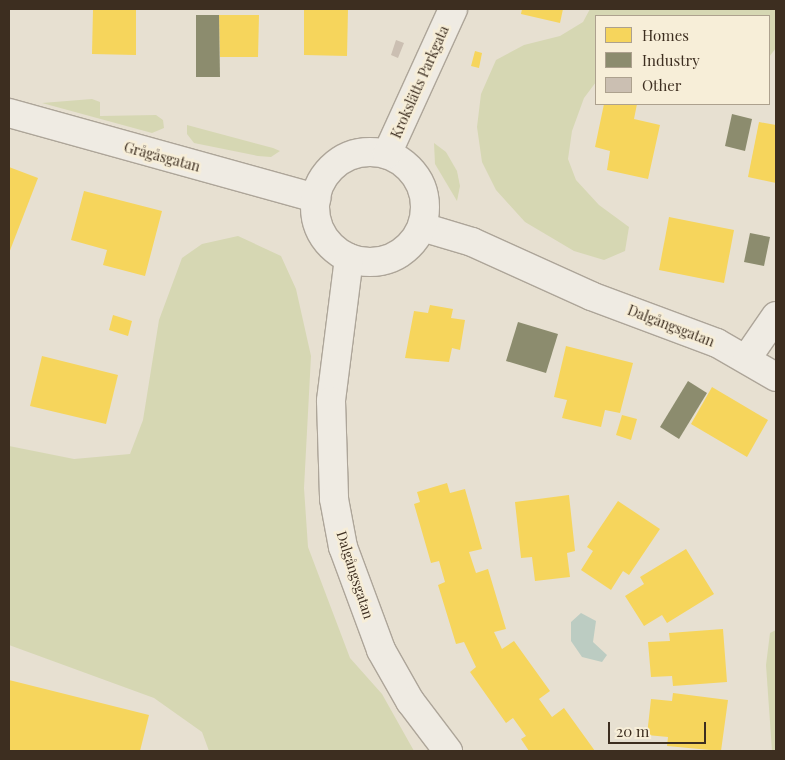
<!DOCTYPE html>
<meta charset="utf-8">
<style>
body{margin:0}
#map{position:relative;width:785px;height:760px;overflow:hidden;background:#e7e0d1;font-family:"Playfair Display",serif}
div>[style]{position:absolute}
.green>*{inset:0;background:#d6d7b3}
.water>*{inset:0;background:#bcccc2}
.homes>*{inset:0;background:#f6d55c}
.industry>*{inset:0;background:#8c8c6e}
.building>*{inset:0;background:#cbbfb2}
.roads{filter:drop-shadow(1px 0 #ada599) drop-shadow(-1px 0 #ada599) drop-shadow(0 1px #ada599) drop-shadow(0 -1px #ada599)}
.minor>*{height:28px;margin:-14px;padding:0 14px;transform-origin:14px;border-radius:14px;background:#efebe3}
.tertiary>*{height:28px;margin:-14px;padding:0 14px;transform-origin:14px;border-radius:14px;background:#efebe3}
.tertiary>.ring{margin:-14px;padding:0;box-sizing:content-box;background:none;border:28px solid #efebe3;border-radius:50%}
span{translate:-50% -50%;white-space:nowrap;text-align:center;line-height:1.15;-webkit-text-stroke:5px #f7eed8;paint-order:stroke}
.street-label{font-size:14px;color:#3d2e20}
.frame{position:absolute;inset:0;border:10px solid #3d2e20;pointer-events:none}
.legend{position:absolute;left:595px;top:15px;width:175px;height:90px;box-sizing:border-box;background:#f7eed8;border:1px solid #ada18e;margin:0;padding:6px 9px;list-style:none;font-size:15px;color:#3d2e20}
.legend li{display:flex;align-items:center;gap:10px;height:25px}
.legend b{width:25px;border:1px solid #ada18e}
.scale{position:absolute;left:608px;top:722px;width:98px;height:22px;box-sizing:border-box;border:2px solid #3d2e20;border-top:0;padding-left:6px;font-size:15px;line-height:18px;white-space:nowrap;color:#3d2e20;-webkit-text-stroke:4px #f7eed8;paint-order:stroke}
</style>
<div id="map">
<div class="green">
<div style="clip-path:polygon(590px 9px,776px 9px,776px 48px,769px 57px,769px 16px,596px 16px,596px 82px,584px 98px,572px 131px,568px 159px,576px 180px,599px 205px,629px 227px,625px 251px,604px 260px,574px 251px,525px 222px,496px 190px,482px 162px,477px 127px,481px 94px,496px 60px,524px 45px,560px 36px,583px 22px)"></div>
<div style="clip-path:polygon(92px 99px,100px 102px,100px 116px,156px 115px,163px 120px,164px 128px,152px 133px,42px 103px)"></div>
<div style="clip-path:polygon(187px 125px,273px 148px,280px 151px,271px 157px,258px 156px,194px 143px,187px 134px)"></div>
<div style="clip-path:polygon(434px 143px,446px 152px,457px 171px,460px 186px,457px 201px,435px 164px)"></div>
<div style="clip-path:polygon(238px 236px,281px 256px,296px 289px,311px 356px,304px 488px,308px 547px,350px 658px,382px 694px,414px 751px,209px 751px,202px 732px,154px 698px,9px 645px,9px 446px,74px 459px,130px 454px,143px 420px,159px 320px,182px 258px,202px 244px)"></div>
<div style="clip-path:polygon(776px 630px,776px 751px,772px 751px,766px 665px,770px 633px)"></div>
</div>
<div class="water">
<div style="clip-path:polygon(581px 613px,596px 621px,593px 642px,607px 655px,602px 662px,582px 657px,571px 641px,571px 622px)"></div>
</div>
<div class="homes">
<div style="clip-path:polygon(93px 9px,136px 9px,136px 55px,92px 54px)"></div>
<div style="clip-path:polygon(304px 9px,348px 9px,347px 56px,304px 55px)"></div>
<div style="clip-path:polygon(522px 9px,563px 9px,560px 23px,521px 14px)"></div>
<div style="clip-path:polygon(219px 15px,259px 15px,258px 57px,220px 57px)"></div>
<div style="clip-path:polygon(475px 51px,482px 53px,479px 68px,471px 66px)"></div>
<div style="clip-path:polygon(604px 104px,637px 104px,634px 119px,660px 125px,648px 179px,607px 170px,610px 151px,595px 147px)"></div>
<div style="clip-path:polygon(759px 122px,776px 125px,776px 183px,748px 177px)"></div>
<div style="clip-path:polygon(9px 167px,38px 178px,9px 253px)"></div>
<div style="clip-path:polygon(84px 191px,162px 211px,145px 276px,103px 265px,107px 250px,71px 240px)"></div>
<div style="clip-path:polygon(669px 217px,734px 230px,724px 283px,659px 270px)"></div>
<div style="clip-path:polygon(430px 305px,453px 309px,451px 318px,465px 320px,460px 350px,452px 348px,449px 362px,405px 358px,414px 311px,428px 313px)"></div>
<div style="clip-path:polygon(113px 315px,132px 321px,128px 336px,109px 330px)"></div>
<div style="clip-path:polygon(566px 346px,633px 363px,620px 413px,605px 410px,601px 427px,562px 418px,567px 400px,554px 397px)"></div>
<div style="clip-path:polygon(42px 356px,118px 375px,106px 424px,30px 406px)"></div>
<div style="clip-path:polygon(712px 387px,768px 420px,747px 457px,691px 424px)"></div>
<div style="clip-path:polygon(622px 415px,637px 419px,631px 440px,616px 435px)"></div>
<div style="clip-path:polygon(447px 483px,450px 493px,465px 489px,482px 549px,469px 552px,476px 573px,488px 569px,506px 629px,494px 632px,502px 649px,514px 641px,550px 691px,539px 699px,552px 717px,564px 708px,595px 751px,529px 751px,521px 739px,526px 736px,513px 718px,506px 723px,470px 672px,476px 667px,464px 642px,456px 644px,438px 585px,445px 582px,439px 561px,431px 563px,414px 504px,420px 502px,417px 492px)"></div>
<div style="clip-path:polygon(569px 495px,575px 551px,567px 553px,570px 577px,535px 581px,532px 557px,521px 558px,515px 502px)"></div>
<div style="clip-path:polygon(618px 501px,660px 529px,629px 575px,623px 571px,611px 590px,581px 570px,593px 551px,587px 547px)"></div>
<div style="clip-path:polygon(686px 549px,714px 594px,667px 623px,662px 615px,644px 626px,625px 596px,644px 584px,640px 577px)"></div>
<div style="clip-path:polygon(723px 629px,727px 682px,673px 686px,672px 676px,651px 677px,648px 642px,670px 641px,669px 633px)"></div>
<div style="clip-path:polygon(9px 680px,149px 715px,140px 751px,9px 751px)"></div>
<div style="clip-path:polygon(673px 693px,728px 700px,721px 751px,667px 746px,668px 737px,647px 735px,651px 699px,672px 701px)"></div>
</div>
<div class="industry">
<div style="clip-path:polygon(196px 15px,219px 15px,220px 77px,196px 77px)"></div>
<div style="clip-path:polygon(732px 114px,752px 119px,745px 151px,725px 146px)"></div>
<div style="clip-path:polygon(750px 233px,770px 237px,764px 266px,744px 262px)"></div>
<div style="clip-path:polygon(518px 322px,558px 334px,546px 373px,506px 361px)"></div>
<div style="clip-path:polygon(688px 381px,707px 393px,679px 439px,660px 427px)"></div>
</div>
<div class="building">
<div style="clip-path:polygon(396px 40px,404px 43px,398px 58px,391px 55px)"></div>
</div>
<div class="roads">
<div class="minor">
<div style="left:9px;top:113px;width:319px;rotate:15.5deg"></div>
<div style="left:422px;top:227px;width:52px;rotate:16.7deg"></div>
<div style="left:472px;top:242px;width:131px;rotate:24.4deg"></div>
<div style="left:591px;top:296px;width:134px;rotate:20.5deg"></div>
<div style="left:717px;top:343px;width:68px;rotate:30deg"></div>
<div style="left:747px;top:358px;width:51px;rotate:-55.4deg"></div>
</div>
<div class="tertiary">
<div class="ring" style="left:315px;top:152px;width:82px;height:82px"></div>
<div style="left:387px;top:154px;width:159px;rotate:-65.5deg"></div>
<div style="left:349px;top:258px;width:144px;rotate:97.2deg"></div>
<div style="left:331px;top:401px;width:98px;rotate:88.2deg"></div>
<div style="left:334px;top:499px;width:49px;rotate:79.4deg"></div>
<div style="left:343px;top:547px;width:110px;rotate:69.7deg"></div>
<div style="left:381px;top:650px;width:59px;rotate:60.4deg"></div>
<div style="left:410px;top:701px;width:63px;rotate:52.8deg"></div>
</div>
</div>
<div class="street-label">
<span style="left:420px;top:82px;rotate:-66deg">Krokslätts Parkgata</span>
<span style="left:162px;top:157px;rotate:15deg">Grågåsgatan</span>
<span style="left:671px;top:326px;rotate:21deg">Dalgångsgatan</span>
<span style="left:355px;top:575px;rotate:72deg">Dalgångsgatan</span>
</div>
<div class="frame"></div>
<ul class="legend">
<li><b style="height:14px;background:#f6d55c"></b>Homes</li>
<li><b style="height:14px;background:#8c8c6e"></b>Industry</li>
<li><b style="height:14px;background:#cbbfb2"></b>Other</li>
</ul>
<div class="scale">20 m</div>
</div>
